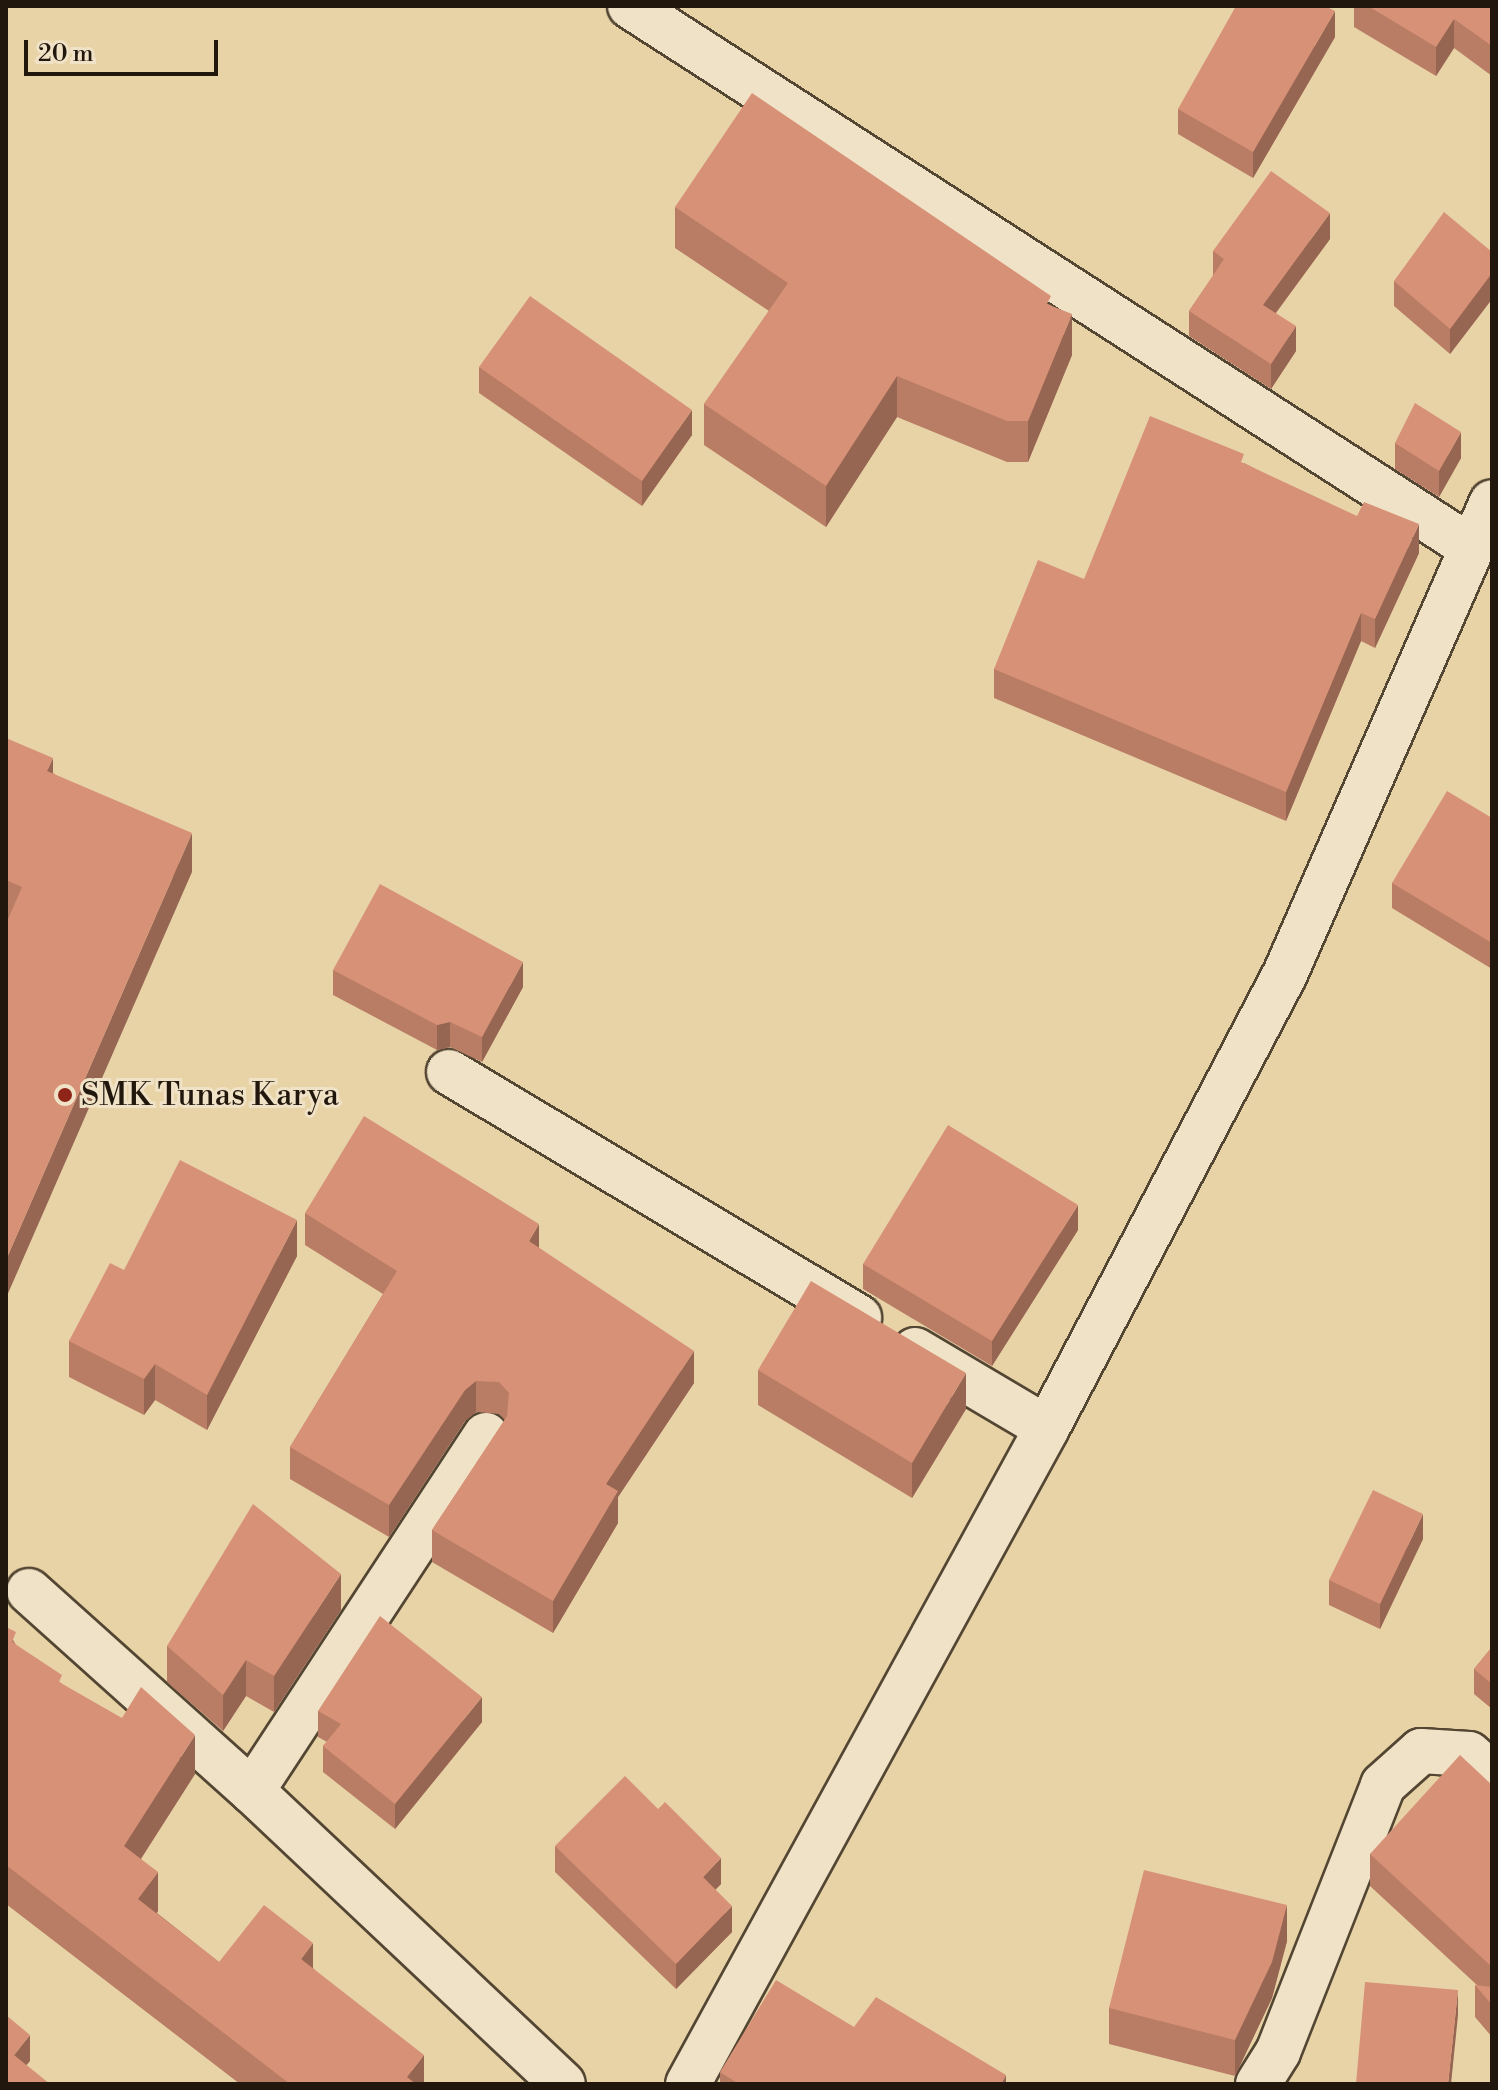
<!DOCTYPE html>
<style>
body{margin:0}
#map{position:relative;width:1498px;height:2090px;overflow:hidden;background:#e8d3a7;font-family:"Libre Bodoni",serif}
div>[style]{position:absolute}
.roads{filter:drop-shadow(2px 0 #534633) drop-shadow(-2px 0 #534633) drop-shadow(0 2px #534633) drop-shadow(0 -2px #534633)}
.minor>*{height:44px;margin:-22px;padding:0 22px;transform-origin:22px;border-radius:22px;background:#f0e2c6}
.wall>*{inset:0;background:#b97d65}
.shaded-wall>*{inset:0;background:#966653}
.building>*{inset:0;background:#d79176}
.dots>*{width:22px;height:22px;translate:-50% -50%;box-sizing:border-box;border:4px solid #f0e2c6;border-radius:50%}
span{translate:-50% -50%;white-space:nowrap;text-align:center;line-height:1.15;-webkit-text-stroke:6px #f0e2c6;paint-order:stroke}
.poi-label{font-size:32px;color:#21170c}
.left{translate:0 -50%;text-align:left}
.frame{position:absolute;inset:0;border:8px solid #21170c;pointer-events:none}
.scale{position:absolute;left:24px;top:40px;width:194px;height:36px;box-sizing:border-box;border:4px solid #21170c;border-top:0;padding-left:10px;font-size:24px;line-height:28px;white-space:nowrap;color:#21170c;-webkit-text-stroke:6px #f0e2c6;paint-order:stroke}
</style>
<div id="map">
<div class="roads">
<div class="minor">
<div style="left:630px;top:6px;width:998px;rotate:32.77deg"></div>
<div style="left:449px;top:1072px;width:478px;rotate:30.9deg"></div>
<div style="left:915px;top:1350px;width:153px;rotate:30.6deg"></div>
<div style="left:29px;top:1591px;width:300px;rotate:41.9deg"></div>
<div style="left:252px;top:1791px;width:427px;rotate:43.3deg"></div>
<div style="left:252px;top:1791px;width:426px;rotate:-56.7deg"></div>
<div style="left:688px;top:2084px;width:748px;rotate:-61.31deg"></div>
<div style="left:1047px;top:1428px;width:513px;rotate:-62.34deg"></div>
<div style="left:1285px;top:974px;width:515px;rotate:-66.32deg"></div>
<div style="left:1258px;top:2084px;width:38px;rotate:-58deg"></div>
<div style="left:1278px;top:2052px;width:287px;rotate:-68.5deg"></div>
<div style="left:1383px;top:1785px;width:51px;rotate:-41.8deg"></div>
<div style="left:1421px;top:1751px;width:48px;rotate:3.6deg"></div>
<div style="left:1469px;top:1754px;width:30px;rotate:40deg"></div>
</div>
</div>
<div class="wall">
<div style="clip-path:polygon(1354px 6px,1492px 6px,1492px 76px,1454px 48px,1436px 76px,1354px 27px)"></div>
<div style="clip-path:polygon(1335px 37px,1253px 178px,1178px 134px,1178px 109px)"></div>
<div style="clip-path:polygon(675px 207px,1051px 305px,1072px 355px,1028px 462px,1007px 462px,897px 417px,826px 527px,704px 445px,704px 404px,769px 311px,675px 248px)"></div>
<div style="clip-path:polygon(1330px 239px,1276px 313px,1296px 351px,1271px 389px,1189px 336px,1189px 311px,1213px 276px,1213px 251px)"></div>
<div style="clip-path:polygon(1492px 252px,1492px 299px,1450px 354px,1394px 306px,1394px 281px)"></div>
<div style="clip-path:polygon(479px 367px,692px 435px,642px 506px,479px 393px)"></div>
<div style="clip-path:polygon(1395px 443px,1461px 458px,1439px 497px,1395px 469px)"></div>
<div style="clip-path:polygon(1244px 463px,1419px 553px,1375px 648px,1361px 641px,1286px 821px,994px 698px,994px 669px,1084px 579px)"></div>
<div style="clip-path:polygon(6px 738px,53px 773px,192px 872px,8px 919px,6px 918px)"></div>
<div style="clip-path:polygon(1492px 818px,1492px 969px,1392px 908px,1392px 883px)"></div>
<div style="clip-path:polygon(333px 970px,523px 987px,482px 1062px,450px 1047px,437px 1050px,333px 995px)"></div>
<div style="clip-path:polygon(305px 1213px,539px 1248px,694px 1383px,618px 1497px,618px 1523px,553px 1633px,432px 1562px,432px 1530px,505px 1420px,499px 1414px,476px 1412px,465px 1421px,389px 1537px,290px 1479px,290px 1447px,383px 1294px,305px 1245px)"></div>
<div style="clip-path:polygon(1078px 1230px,992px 1366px,863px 1289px,863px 1264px)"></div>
<div style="clip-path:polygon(297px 1256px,207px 1430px,155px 1400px,144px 1415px,69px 1377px,69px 1341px,124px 1270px)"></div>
<div style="clip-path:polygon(758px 1370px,966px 1409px,912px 1498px,758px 1405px)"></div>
<div style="clip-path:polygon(1423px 1539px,1380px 1629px,1329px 1605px,1329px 1580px)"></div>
<div style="clip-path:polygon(341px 1610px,274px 1712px,246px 1696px,223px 1731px,167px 1682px,167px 1646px)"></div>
<div style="clip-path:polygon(6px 1627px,16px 1645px,62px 1684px,195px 1774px,141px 1859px,158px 1911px,157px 1913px,219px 1962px,313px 1968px,424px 2084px,240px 2084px,6px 1904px)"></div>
<div style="clip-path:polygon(1492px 1647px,1492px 1709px,1474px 1694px,1474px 1669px)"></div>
<div style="clip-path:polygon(318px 1711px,482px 1722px,395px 1829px,323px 1772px,323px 1746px,327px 1742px,318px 1737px)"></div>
<div style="clip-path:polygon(1492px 1785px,1492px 2037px,1475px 2017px,1475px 1985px,1478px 1986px,1370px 1886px,1370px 1854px)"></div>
<div style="clip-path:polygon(555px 1846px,721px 1884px,715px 1890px,732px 1932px,676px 1989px,555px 1872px)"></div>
<div style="clip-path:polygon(1287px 1941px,1272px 1998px,1235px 2076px,1109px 2044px,1109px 2008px)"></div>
<div style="clip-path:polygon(854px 2027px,1006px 2084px,720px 2084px,720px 2072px)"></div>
</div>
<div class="shaded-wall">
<div style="clip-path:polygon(1335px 11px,1335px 37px,1253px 178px,1253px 152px)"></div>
<div style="clip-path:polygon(1454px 19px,1454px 48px,1436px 76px,1436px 47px)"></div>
<div style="clip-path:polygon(1330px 213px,1330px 239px,1263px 330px,1263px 305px)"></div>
<div style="clip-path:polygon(1492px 273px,1492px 299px,1450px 354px,1450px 329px)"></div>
<div style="clip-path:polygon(1072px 314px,1072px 355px,1028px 462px,1028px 421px)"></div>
<div style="clip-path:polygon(1296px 326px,1296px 351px,1271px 389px,1271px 364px)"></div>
<div style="clip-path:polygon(897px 376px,897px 417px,826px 527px,826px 486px)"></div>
<div style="clip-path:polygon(692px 410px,692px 435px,642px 506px,642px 481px)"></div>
<div style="clip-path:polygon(1461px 432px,1461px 458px,1439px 497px,1439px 471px)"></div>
<div style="clip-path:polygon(1419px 524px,1419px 553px,1375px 648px,1375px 619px)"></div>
<div style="clip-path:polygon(1361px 613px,1361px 641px,1286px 821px,1286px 792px)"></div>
<div style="clip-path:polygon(53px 758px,53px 797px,47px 771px)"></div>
<div style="clip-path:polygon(192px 833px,192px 872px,6px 1298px,6px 1260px)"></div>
<div style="clip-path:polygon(523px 962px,523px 987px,482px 1062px,482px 1037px)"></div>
<div style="clip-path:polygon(450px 1022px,450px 1047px,437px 1050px,437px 1025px)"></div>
<div style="clip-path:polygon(1078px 1205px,1078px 1230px,992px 1366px,992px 1341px)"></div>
<div style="clip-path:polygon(297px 1220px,297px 1256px,207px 1430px,207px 1395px)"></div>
<div style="clip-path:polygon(539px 1224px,539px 1255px,529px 1241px)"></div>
<div style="clip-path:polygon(694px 1351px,694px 1383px,618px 1497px,618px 1523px,553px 1633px,553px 1601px,606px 1484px)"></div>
<div style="clip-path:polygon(155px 1364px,155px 1400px,144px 1415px,144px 1379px)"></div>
<div style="clip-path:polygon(966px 1373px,966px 1409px,912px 1498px,912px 1463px)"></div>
<div style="clip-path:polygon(476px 1381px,476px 1412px,465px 1421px,389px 1537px,389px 1505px,465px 1390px)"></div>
<div style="clip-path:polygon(1423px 1514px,1423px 1539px,1380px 1629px,1380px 1604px)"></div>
<div style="clip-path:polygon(341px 1574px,341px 1610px,274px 1712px,274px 1676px)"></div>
<div style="clip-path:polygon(246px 1660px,246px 1696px,223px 1731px,223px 1695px)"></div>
<div style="clip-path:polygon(482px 1697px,482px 1722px,395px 1829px,395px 1804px)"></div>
<div style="clip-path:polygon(195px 1735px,195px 1774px,124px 1885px,124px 1846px)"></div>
<div style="clip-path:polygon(721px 1858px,721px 1884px,703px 1902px,703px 1877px)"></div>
<div style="clip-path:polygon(158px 1872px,158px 1911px,138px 1938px,138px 1899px)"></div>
<div style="clip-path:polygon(1287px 1905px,1287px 1941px,1272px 1998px,1235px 2076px,1235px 2040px)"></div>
<div style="clip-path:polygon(732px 1906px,732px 1932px,676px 1989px,676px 1964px)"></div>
<div style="clip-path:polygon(313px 1943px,313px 1982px,301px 1959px)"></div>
<div style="clip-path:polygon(1458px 1990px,1458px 2015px,1451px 2084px,1448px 2084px)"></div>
<div style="clip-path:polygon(30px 2035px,30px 2061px,14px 2080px,14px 2055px)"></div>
<div style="clip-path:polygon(424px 2055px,424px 2084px,407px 2084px,407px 2077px)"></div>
<div style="clip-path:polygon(1006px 2075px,1006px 2084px,1001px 2084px)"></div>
</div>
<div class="building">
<div style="clip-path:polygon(1236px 6px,1325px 6px,1335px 11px,1253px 152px,1178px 109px)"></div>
<div style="clip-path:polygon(1368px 6px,1492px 6px,1492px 46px,1454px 19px,1436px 47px)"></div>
<div style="clip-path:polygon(752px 93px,1051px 296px,1047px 304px,1072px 314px,1028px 421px,1007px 421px,897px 376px,826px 486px,704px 404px,788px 283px,675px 207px)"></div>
<div style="clip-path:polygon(1271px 171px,1330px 213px,1263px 305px,1296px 326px,1271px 364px,1189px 311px,1224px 259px,1213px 251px)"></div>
<div style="clip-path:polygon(1444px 212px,1492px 252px,1492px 273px,1450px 329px,1394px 281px)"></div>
<div style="clip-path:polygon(530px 296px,692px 410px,642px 481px,479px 367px)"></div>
<div style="clip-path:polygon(1415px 403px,1461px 432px,1439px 471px,1395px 443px)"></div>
<div style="clip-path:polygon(1150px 416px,1244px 454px,1241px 462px,1357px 516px,1364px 502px,1419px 524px,1375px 619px,1361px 613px,1286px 792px,994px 669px,1038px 560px,1084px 579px)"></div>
<div style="clip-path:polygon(6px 738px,53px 758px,47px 771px,192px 833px,6px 1260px,6px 924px,22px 887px,6px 880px)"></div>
<div style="clip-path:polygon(1447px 791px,1492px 818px,1492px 943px,1392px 883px)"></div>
<div style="clip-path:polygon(380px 884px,523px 962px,482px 1037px,450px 1022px,437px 1025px,333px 970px)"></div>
<div style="clip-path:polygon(364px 1116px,539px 1224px,529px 1241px,694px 1351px,606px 1484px,618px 1491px,553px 1601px,432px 1530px,507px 1416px,509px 1393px,499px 1382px,476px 1381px,465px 1390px,389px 1505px,290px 1447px,397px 1271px,305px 1213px)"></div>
<div style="clip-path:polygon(948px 1125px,1078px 1205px,992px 1341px,863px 1264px)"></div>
<div style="clip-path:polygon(180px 1160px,297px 1220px,207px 1395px,155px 1364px,144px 1379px,69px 1341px,110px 1263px,124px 1270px)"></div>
<div style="clip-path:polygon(811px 1281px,966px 1373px,912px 1463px,758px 1370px)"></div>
<div style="clip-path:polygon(1373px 1490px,1423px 1514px,1380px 1604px,1329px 1580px)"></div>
<div style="clip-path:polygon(253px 1504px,341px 1574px,274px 1676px,246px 1660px,223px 1695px,167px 1646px)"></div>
<div style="clip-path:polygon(380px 1616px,482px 1697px,395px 1804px,323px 1746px,341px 1724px,318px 1711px)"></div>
<div style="clip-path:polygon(6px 1627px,16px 1632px,12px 1642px,62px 1675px,59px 1682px,122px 1718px,141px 1687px,195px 1735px,124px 1846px,158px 1872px,138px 1899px,219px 1962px,264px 1905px,313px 1943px,301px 1959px,424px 2055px,407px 2077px,416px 2084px,290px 2084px,6px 1865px)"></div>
<div style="clip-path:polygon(1492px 1647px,1492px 1684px,1474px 1669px)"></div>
<div style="clip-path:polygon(1460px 1755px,1492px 1785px,1492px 1967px,1370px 1854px)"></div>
<div style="clip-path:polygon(625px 1776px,658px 1809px,665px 1802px,721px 1858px,703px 1877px,732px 1906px,676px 1964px,555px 1846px)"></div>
<div style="clip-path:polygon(1144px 1870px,1287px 1905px,1272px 1962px,1235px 2040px,1109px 2008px)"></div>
<div style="clip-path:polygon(776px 1980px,854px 2027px,876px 1997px,1006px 2075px,1001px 2084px,739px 2084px,720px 2072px)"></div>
<div style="clip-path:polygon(1365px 1982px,1458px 1990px,1448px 2084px,1356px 2084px)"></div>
<div style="clip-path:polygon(1475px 1985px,1492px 1987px,1492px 2005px)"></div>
<div style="clip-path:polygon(6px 2015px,30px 2035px,14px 2055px,50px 2084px,6px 2084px)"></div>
</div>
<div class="dots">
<div style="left:65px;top:1095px;background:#8f2418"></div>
</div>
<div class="poi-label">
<span class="left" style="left:81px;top:1095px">SMK Tunas Karya</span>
</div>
<div class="frame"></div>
<div class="scale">20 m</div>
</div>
